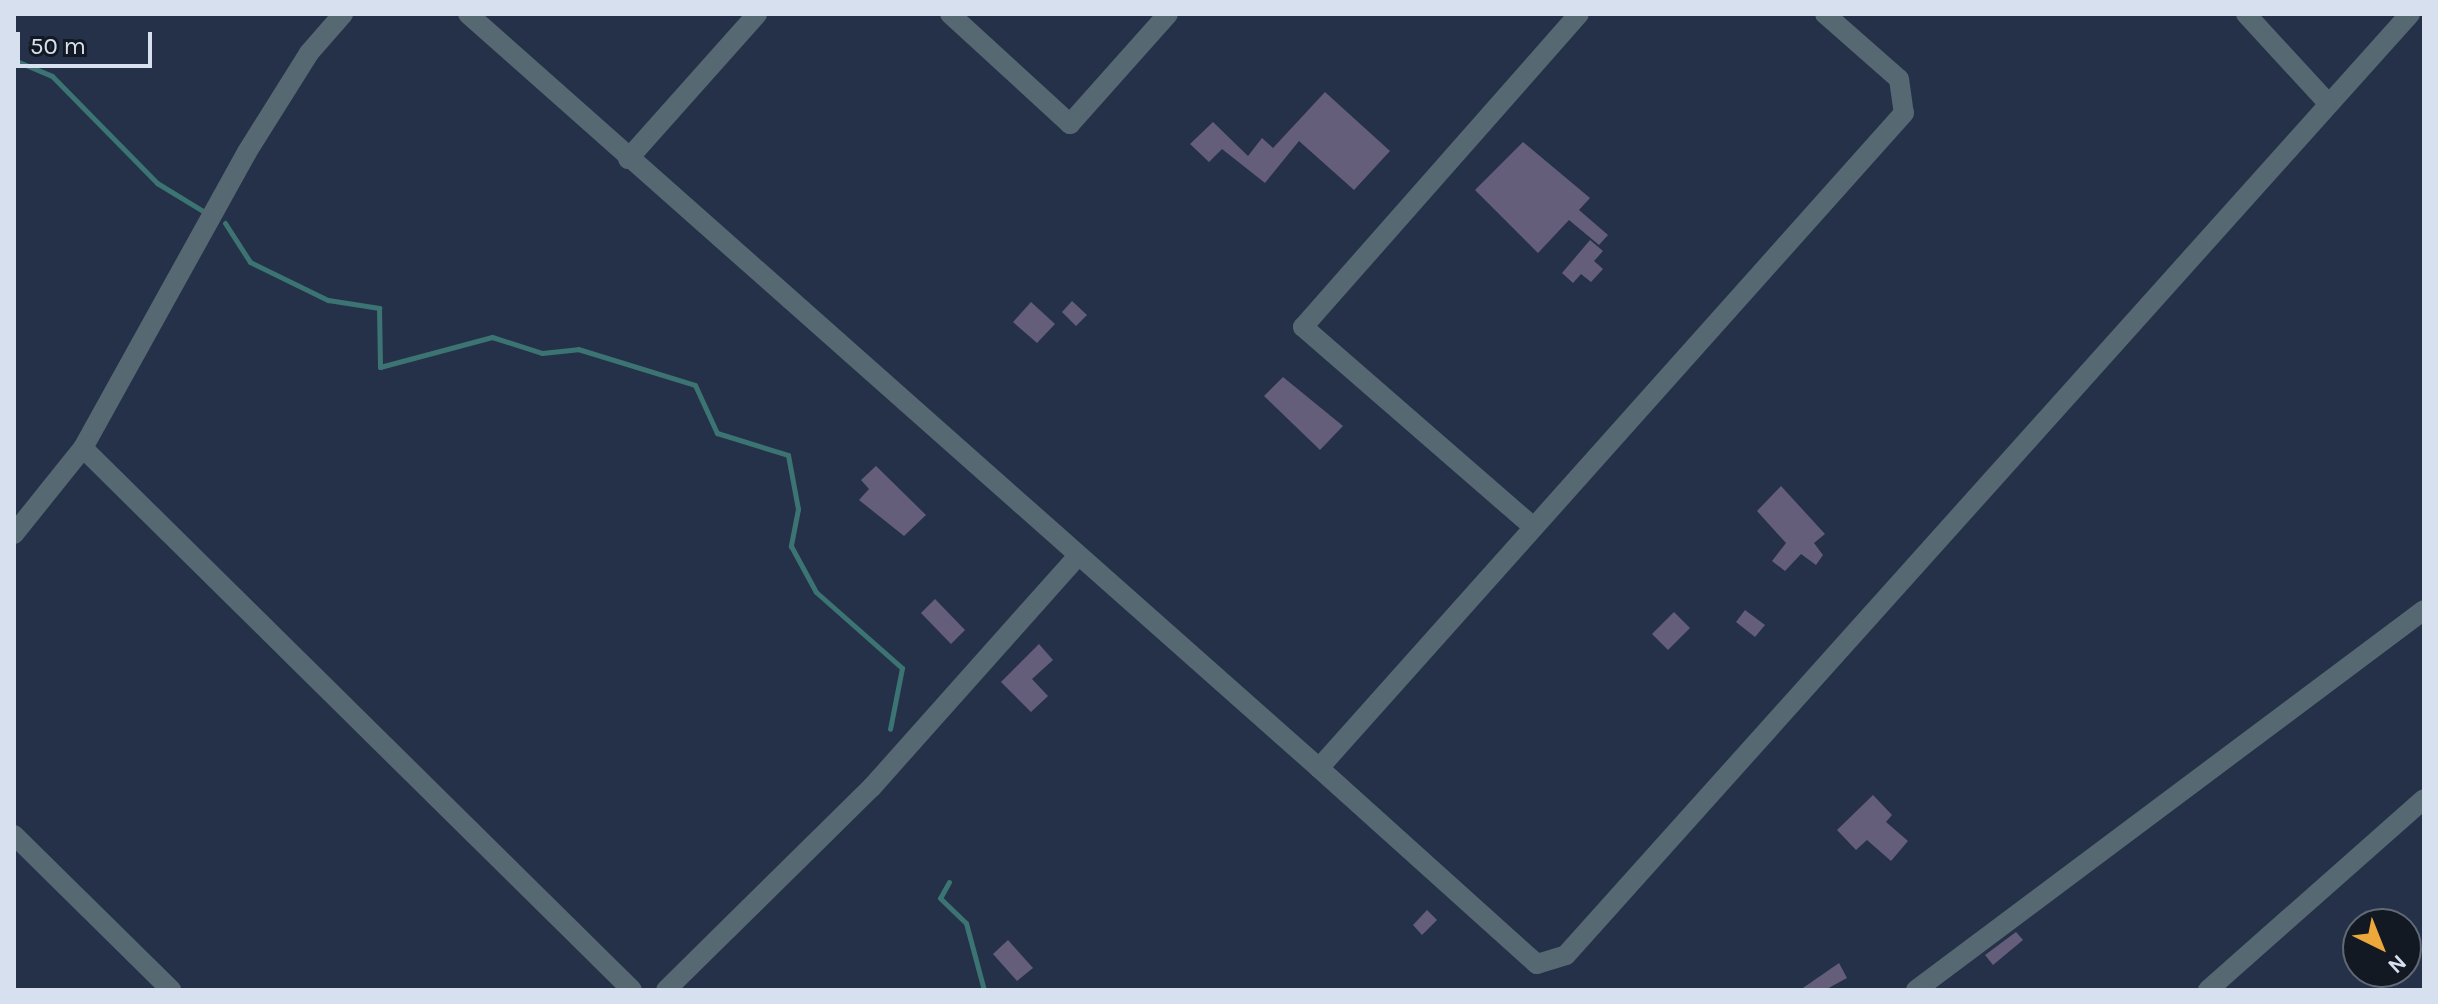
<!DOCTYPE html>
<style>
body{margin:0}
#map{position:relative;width:2438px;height:1004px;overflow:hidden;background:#243148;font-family:Karla,sans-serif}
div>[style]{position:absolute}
.stream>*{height:5px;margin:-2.5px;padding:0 2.5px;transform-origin:2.5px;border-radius:2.5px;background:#3b7472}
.building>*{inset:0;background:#655e7a}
.street>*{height:20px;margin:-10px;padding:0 10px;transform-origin:10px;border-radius:10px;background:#566972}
span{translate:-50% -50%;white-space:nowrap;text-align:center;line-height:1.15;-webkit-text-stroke:6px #131923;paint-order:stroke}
.frame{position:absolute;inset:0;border:16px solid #d7e0ef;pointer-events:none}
.north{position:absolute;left:2342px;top:908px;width:80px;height:80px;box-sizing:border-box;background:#131923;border:2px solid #616975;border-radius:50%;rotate:137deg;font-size:22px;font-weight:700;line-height:32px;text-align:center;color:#d7e0ef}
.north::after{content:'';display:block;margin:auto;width:28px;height:36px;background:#eda83b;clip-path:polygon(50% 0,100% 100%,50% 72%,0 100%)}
.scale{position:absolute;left:16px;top:32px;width:136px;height:36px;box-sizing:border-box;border:4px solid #d7e0ef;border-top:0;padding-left:10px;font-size:24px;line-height:28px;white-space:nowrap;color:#d7e0ef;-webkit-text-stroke:6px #131923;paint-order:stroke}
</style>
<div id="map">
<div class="stream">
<div style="left:14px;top:60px;width:41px;rotate:22.8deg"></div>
<div style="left:52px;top:76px;width:150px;rotate:45.5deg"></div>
<div style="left:157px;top:183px;width:54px;rotate:31.3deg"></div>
<div style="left:225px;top:223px;width:46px;rotate:57.3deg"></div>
<div style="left:250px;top:262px;width:87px;rotate:26deg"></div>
<div style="left:328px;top:300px;width:52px;rotate:8.9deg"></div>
<div style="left:379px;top:308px;width:59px;rotate:89deg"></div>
<div style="left:380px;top:367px;width:116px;rotate:-15deg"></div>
<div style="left:492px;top:337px;width:52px;rotate:17.7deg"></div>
<div style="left:542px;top:353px;width:36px;rotate:-6deg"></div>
<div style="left:578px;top:349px;width:122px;rotate:17.1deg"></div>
<div style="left:695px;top:385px;width:53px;rotate:65.4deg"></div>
<div style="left:717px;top:433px;width:74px;rotate:17.2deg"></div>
<div style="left:788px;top:455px;width:55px;rotate:79.5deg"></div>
<div style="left:798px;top:509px;width:38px;rotate:101deg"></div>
<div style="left:791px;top:546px;width:52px;rotate:61.5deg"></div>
<div style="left:816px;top:592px;width:115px;rotate:41.5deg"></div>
<div style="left:902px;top:668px;width:62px;rotate:101.1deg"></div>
<div style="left:949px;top:882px;width:18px;rotate:119deg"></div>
<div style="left:940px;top:898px;width:36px;rotate:44deg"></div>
<div style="left:966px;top:923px;width:69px;rotate:75deg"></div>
</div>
<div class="building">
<div style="clip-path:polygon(1325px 92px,1390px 151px,1354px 190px,1299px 141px,1265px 183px,1222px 149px,1209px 162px,1190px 144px,1213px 122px,1248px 156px,1262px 138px,1273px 148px)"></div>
<div style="clip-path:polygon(1523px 142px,1590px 198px,1579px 210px,1608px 235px,1599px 245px,1569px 220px,1538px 253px,1475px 190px)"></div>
<div style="clip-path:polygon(1590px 240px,1603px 251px,1594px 261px,1603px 269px,1591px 282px,1581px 274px,1573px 283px,1562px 273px)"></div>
<div style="clip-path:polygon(1072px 301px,1087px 315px,1076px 326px,1062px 312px)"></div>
<div style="clip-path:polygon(1031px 302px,1055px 324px,1037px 343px,1013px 322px)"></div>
<div style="clip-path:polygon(1283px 377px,1343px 426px,1320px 450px,1264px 396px)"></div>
<div style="clip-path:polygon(876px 466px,926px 515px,904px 536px,859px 500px,869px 489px,861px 480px)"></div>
<div style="clip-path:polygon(1781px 486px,1825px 534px,1814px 543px,1823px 555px,1816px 565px,1801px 554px,1785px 571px,1772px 561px,1786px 543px,1757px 511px)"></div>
<div style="clip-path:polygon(935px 599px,965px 630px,951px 644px,921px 613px)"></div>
<div style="clip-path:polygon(1745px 610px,1765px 625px,1755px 637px,1736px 622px)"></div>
<div style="clip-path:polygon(1674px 612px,1690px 628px,1668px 650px,1652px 634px)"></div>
<div style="clip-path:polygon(1039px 644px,1053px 660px,1032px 679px,1048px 696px,1031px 712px,1001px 682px)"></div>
<div style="clip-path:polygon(1873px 795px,1892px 815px,1886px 822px,1908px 841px,1891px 861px,1867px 840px,1856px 850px,1837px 830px)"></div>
<div style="clip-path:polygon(1427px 910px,1437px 920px,1422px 935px,1413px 925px)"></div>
<div style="clip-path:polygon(2016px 932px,2023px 940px,1993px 965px,1985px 955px)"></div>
<div style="clip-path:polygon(1008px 940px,1033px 968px,1017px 981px,993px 954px)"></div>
<div style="clip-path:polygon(1839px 963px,1847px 978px,1825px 990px,1800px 990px)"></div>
</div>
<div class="street">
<div style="left:468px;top:14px;width:1137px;rotate:41.54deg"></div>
<div style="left:950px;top:14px;width:163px;rotate:42.5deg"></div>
<div style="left:1070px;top:124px;width:147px;rotate:-48.3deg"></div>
<div style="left:1825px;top:14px;width:98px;rotate:41.3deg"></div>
<div style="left:1899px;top:79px;width:34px;rotate:82deg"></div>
<div style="left:1904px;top:113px;width:878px;rotate:131.77deg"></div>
<div style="left:1319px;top:768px;width:293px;rotate:42deg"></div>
<div style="left:1537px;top:964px;width:30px;rotate:-17deg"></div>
<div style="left:1566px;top:955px;width:1264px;rotate:-48.11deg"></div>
<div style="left:2246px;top:14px;width:120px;rotate:47.4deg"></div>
<div style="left:628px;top:159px;width:194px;rotate:-48.3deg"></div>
<div style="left:83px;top:448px;width:771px;rotate:44.63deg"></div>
<div style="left:1531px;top:525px;width:302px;rotate:-139deg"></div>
<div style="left:1303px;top:327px;width:417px;rotate:-48.6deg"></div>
<div style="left:14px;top:534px;width:110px;rotate:-51.3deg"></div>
<div style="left:83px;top:448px;width:338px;rotate:-61deg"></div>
<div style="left:247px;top:152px;width:117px;rotate:-57.9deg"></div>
<div style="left:309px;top:53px;width:52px;rotate:-48.9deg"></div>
<div style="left:14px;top:835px;width:221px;rotate:44.6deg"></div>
<div style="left:666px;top:990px;width:289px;rotate:-44.6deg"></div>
<div style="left:872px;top:787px;width:308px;rotate:-48.3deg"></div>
<div style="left:1916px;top:990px;width:634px;rotate:-36.8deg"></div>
<div style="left:2208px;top:990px;width:288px;rotate:-41.5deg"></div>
</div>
<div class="frame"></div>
<div class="north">N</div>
<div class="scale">50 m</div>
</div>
